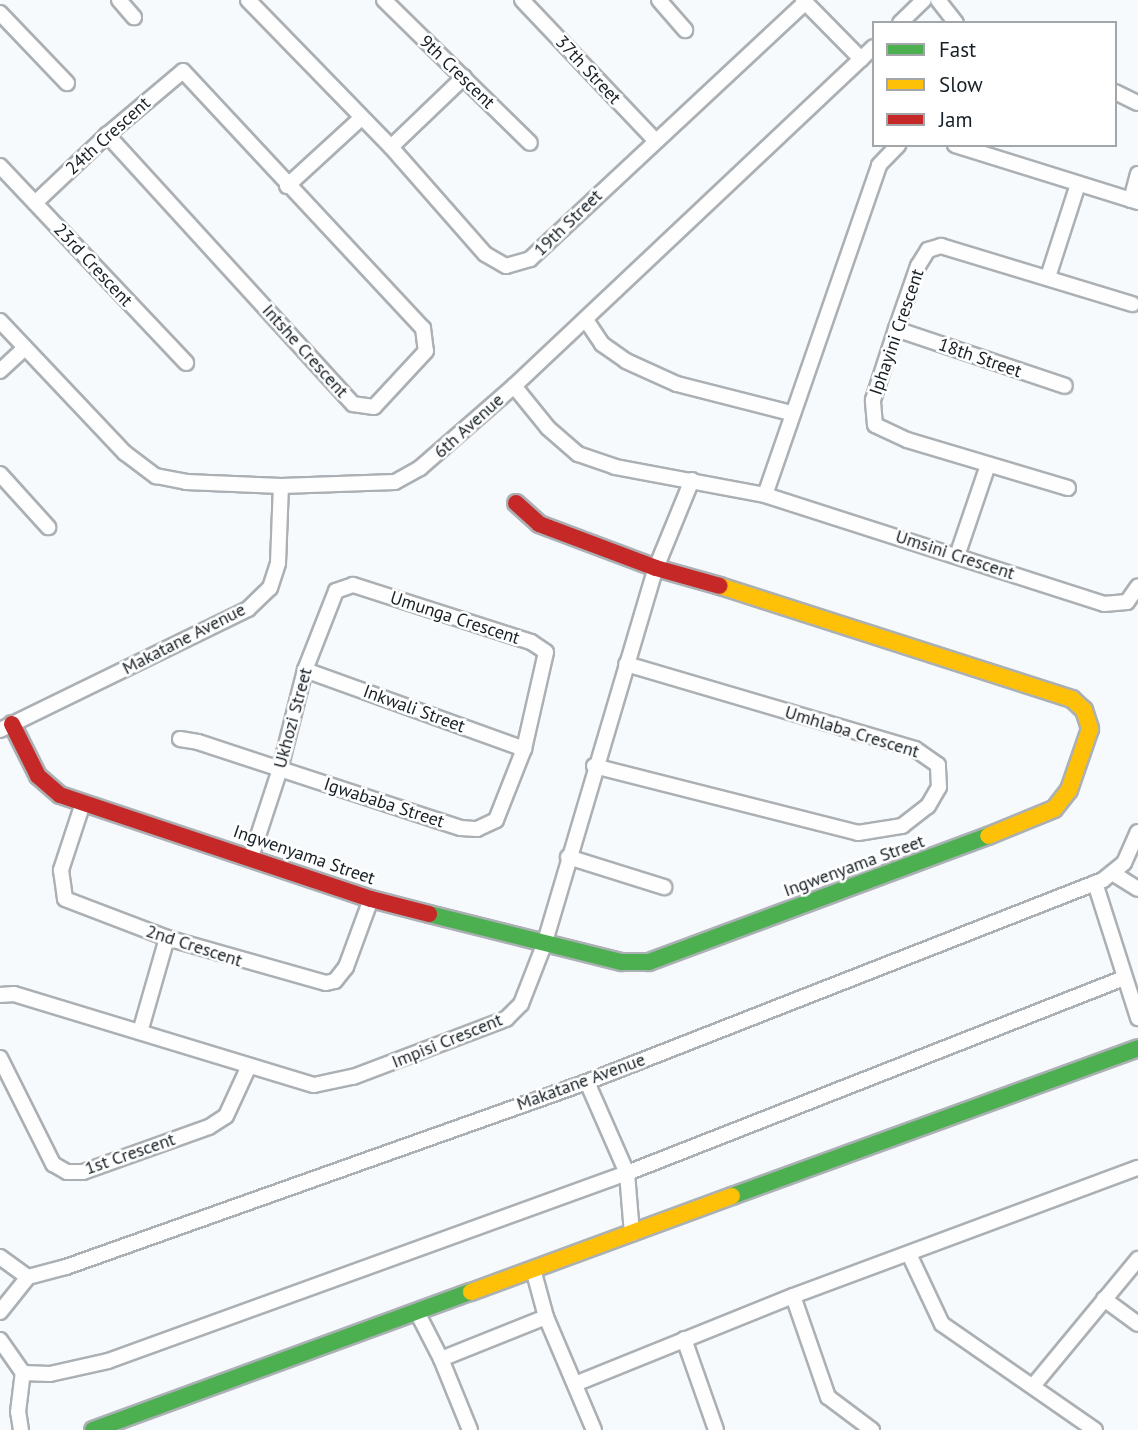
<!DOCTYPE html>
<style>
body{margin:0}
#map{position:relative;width:1138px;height:1430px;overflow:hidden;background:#f7fafc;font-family:"PT Sans",sans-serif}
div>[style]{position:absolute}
.roads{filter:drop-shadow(2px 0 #abb0b4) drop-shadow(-2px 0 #abb0b4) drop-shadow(0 2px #abb0b4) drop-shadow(0 -2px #abb0b4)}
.street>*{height:14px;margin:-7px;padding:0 7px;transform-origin:7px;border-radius:7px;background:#fefeff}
.fast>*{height:16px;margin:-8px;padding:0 8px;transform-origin:8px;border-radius:8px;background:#4caf50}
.slow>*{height:16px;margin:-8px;padding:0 8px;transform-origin:8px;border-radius:8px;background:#ffc107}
.jam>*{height:16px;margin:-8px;padding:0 8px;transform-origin:8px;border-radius:8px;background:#c62828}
span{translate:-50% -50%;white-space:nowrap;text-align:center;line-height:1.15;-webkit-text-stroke:5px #fff;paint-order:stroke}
.street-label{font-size:18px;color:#172026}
.legend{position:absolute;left:872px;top:21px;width:245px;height:126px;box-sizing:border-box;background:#fff;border:2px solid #a2a6a8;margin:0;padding:9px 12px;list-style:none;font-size:21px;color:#172026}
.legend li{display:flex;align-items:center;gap:14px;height:35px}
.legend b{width:35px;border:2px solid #a2a6a8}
</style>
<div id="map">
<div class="roads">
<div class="street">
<div style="left:119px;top:0;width:23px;rotate:49deg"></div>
<div style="left:248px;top:0;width:205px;rotate:45.8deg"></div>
<div style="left:391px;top:147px;width:142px;rotate:48.7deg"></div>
<div style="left:485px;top:254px;width:24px;rotate:30deg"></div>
<div style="left:506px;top:266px;width:25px;rotate:-16deg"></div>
<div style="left:530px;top:259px;width:376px;rotate:-43deg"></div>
<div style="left:384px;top:0;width:204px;rotate:44.4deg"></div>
<div style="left:522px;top:0;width:192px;rotate:46.5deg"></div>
<div style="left:659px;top:0;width:40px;rotate:49deg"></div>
<div style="left:803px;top:0;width:83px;rotate:45.5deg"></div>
<div style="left:938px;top:0;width:29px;rotate:52deg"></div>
<div style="left:0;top:13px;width:97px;rotate:46.3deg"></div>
<div style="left:900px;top:23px;width:33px;rotate:-44deg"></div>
<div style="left:1115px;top:92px;width:25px;rotate:26deg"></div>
<div style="left:955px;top:145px;width:192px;rotate:17.3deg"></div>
<div style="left:391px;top:147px;width:101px;rotate:-43.8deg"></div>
<div style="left:0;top:166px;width:271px;rotate:46.6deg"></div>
<div style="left:287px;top:186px;width:99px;rotate:-42.5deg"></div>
<div style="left:1131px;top:200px;width:27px;rotate:-75deg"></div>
<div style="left:35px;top:203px;width:99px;rotate:-43.4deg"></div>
<div style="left:107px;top:135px;width:99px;rotate:-40.1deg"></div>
<div style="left:183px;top:71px;width:352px;rotate:47deg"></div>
<div style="left:423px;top:328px;width:23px;rotate:83deg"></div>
<div style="left:426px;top:351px;width:76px;rotate:132.9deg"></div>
<div style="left:374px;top:407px;width:21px;rotate:-172deg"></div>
<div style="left:353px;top:404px;width:365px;rotate:-132.4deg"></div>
<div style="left:1048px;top:277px;width:98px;rotate:-72.1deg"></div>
<div style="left:586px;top:320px;width:29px;rotate:56deg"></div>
<div style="left:602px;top:344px;width:29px;rotate:35deg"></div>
<div style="left:626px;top:361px;width:56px;rotate:24.3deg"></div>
<div style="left:677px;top:384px;width:118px;rotate:14.3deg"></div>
<div style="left:0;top:321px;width:182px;rotate:46.6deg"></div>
<div style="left:125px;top:453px;width:39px;rotate:37deg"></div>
<div style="left:156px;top:476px;width:31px;rotate:11deg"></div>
<div style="left:186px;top:482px;width:95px;rotate:2.4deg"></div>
<div style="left:281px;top:486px;width:114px;rotate:-2deg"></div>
<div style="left:395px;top:482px;width:29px;rotate:-29deg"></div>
<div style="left:420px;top:468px;width:125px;rotate:-41.1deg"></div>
<div style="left:514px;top:386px;width:494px;rotate:-43.3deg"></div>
<div style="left:896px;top:329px;width:178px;rotate:18.6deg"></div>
<div style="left:0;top:371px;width:34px;rotate:-43deg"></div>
<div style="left:514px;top:386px;width:54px;rotate:51deg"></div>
<div style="left:548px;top:428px;width:40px;rotate:41deg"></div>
<div style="left:578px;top:454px;width:39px;rotate:19deg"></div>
<div style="left:615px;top:467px;width:153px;rotate:10.6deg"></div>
<div style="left:765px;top:495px;width:356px;rotate:17.8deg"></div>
<div style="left:1104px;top:604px;width:23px;rotate:-5deg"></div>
<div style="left:1127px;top:602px;width:19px;rotate:-55deg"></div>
<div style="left:0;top:474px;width:72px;rotate:47.8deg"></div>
<div style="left:1068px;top:488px;width:168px;rotate:-163.4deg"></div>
<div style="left:907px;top:440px;width:35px;rotate:-155deg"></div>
<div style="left:875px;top:425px;width:25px;rotate:-95deg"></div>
<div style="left:873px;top:400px;width:75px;rotate:-72.1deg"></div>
<div style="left:896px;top:329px;width:67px;rotate:-70.8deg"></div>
<div style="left:918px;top:266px;width:19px;rotate:-58deg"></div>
<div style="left:928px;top:250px;width:14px;rotate:-17deg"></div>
<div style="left:941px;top:246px;width:200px;rotate:16.9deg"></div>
<div style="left:765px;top:495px;width:349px;rotate:-70.9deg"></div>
<div style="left:879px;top:165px;width:28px;rotate:-46deg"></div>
<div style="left:957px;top:556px;width:96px;rotate:-71.2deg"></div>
<div style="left:305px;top:670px;width:233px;rotate:19.8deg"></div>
<div style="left:0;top:730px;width:276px;rotate:-26deg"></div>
<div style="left:248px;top:609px;width:30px;rotate:-44deg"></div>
<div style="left:270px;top:588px;width:26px;rotate:-72deg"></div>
<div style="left:278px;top:563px;width:77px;rotate:-87.8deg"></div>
<div style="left:180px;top:739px;width:18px;rotate:9deg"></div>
<div style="left:198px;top:742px;width:86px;rotate:18.2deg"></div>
<div style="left:280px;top:769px;width:190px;rotate:18.1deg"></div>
<div style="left:461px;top:828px;width:16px;rotate:4deg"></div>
<div style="left:477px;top:829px;width:21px;rotate:-25deg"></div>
<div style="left:496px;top:820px;width:76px;rotate:-68.5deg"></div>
<div style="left:524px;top:749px;width:99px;rotate:-77.2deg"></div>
<div style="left:546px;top:652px;width:18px;rotate:-146deg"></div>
<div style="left:531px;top:642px;width:187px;rotate:-162.2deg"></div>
<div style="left:353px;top:585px;width:18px;rotate:161deg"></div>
<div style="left:336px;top:591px;width:85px;rotate:111.4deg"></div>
<div style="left:305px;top:670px;width:102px;rotate:104.2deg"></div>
<div style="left:280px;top:769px;width:93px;rotate:108.2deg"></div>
<div style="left:594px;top:766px;width:272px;rotate:14.2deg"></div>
<div style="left:858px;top:833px;width:45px;rotate:-9deg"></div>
<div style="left:902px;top:826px;width:33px;rotate:-38deg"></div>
<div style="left:928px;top:806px;width:22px;rotate:-60deg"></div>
<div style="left:939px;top:787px;width:22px;rotate:-93deg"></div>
<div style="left:938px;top:765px;width:28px;rotate:-145deg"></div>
<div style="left:915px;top:749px;width:301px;rotate:-163.6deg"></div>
<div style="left:83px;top:803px;width:71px;rotate:108.2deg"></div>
<div style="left:61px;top:870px;width:29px;rotate:82deg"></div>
<div style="left:65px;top:899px;width:109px;rotate:20.9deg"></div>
<div style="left:167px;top:938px;width:165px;rotate:15.8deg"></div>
<div style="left:326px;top:983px;width:9px;rotate:-13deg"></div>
<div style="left:335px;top:981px;width:18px;rotate:-52deg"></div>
<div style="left:346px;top:967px;width:72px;rotate:-69.8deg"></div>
<div style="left:568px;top:857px;width:101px;rotate:17.4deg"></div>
<div style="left:1114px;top:874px;width:28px;rotate:32deg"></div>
<div style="left:1095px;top:883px;width:142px;rotate:72.3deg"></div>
<div style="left:0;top:995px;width:14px;rotate:-4deg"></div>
<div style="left:14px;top:994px;width:313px;rotate:16.9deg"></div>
<div style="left:314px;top:1085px;width:40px;rotate:-12deg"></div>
<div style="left:353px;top:1077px;width:164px;rotate:-20.8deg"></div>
<div style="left:506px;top:1019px;width:21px;rotate:-45deg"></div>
<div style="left:521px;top:1004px;width:63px;rotate:-68.7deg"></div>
<div style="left:544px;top:945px;width:393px;rotate:-73.5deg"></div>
<div style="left:656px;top:568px;width:95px;rotate:-67.8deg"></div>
<div style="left:140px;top:1032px;width:98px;rotate:-74deg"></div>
<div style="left:0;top:1058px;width:119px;rotate:63.4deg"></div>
<div style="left:53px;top:1164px;width:16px;rotate:30deg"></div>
<div style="left:67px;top:1172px;width:16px"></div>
<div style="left:83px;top:1172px;width:134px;rotate:-19.7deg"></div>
<div style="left:209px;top:1127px;width:20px;rotate:-33deg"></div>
<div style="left:226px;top:1116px;width:55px;rotate:-65.3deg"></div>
<div style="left:587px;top:1082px;width:99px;rotate:66.3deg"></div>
<div style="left:627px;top:1173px;width:61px;rotate:85.3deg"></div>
<div style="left:909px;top:1254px;width:77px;rotate:64.8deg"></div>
<div style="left:942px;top:1324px;width:186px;rotate:34.7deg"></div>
<div style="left:0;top:1257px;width:34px;rotate:36deg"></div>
<div style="left:28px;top:1277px;width:39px;rotate:-15deg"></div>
<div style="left:66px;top:1267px;width:553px;rotate:-19.55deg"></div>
<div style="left:587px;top:1082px;width:554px;rotate:-21.38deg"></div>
<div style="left:1103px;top:880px;width:27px;rotate:-39deg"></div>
<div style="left:1124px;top:863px;width:34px;rotate:-66deg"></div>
<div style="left:533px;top:1269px;width:50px;rotate:74.8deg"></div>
<div style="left:546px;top:1317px;width:123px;rotate:67deg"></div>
<div style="left:793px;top:1296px;width:107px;rotate:70.9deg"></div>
<div style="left:828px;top:1397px;width:55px;rotate:36.9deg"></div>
<div style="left:1104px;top:1299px;width:42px;rotate:36.3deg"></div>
<div style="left:0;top:1312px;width:45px;rotate:-51.3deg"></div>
<div style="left:417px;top:1312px;width:53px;rotate:62.9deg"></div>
<div style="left:684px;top:1339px;width:96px;rotate:70.6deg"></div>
<div style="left:0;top:1340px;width:40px;rotate:55.1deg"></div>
<div style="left:23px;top:1373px;width:27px;rotate:2deg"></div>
<div style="left:50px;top:1374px;width:59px;rotate:-12.6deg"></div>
<div style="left:108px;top:1361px;width:552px;rotate:-19.91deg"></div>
<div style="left:627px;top:1173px;width:534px;rotate:-21.42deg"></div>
<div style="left:575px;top:1384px;width:235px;rotate:-22deg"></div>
<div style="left:793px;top:1296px;width:368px;rotate:-20.4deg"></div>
<div style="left:1033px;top:1386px;width:165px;rotate:-50.4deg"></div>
<div style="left:21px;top:1430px;width:18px;rotate:-99deg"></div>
<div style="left:18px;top:1412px;width:39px;rotate:-83deg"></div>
<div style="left:470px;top:1430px;width:77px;rotate:-112.2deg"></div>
<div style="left:441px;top:1359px;width:113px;rotate:-21.8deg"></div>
</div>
<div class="fast">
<div style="left:429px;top:914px;width:199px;rotate:14deg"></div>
<div style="left:622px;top:962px;width:27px"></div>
<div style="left:649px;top:962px;width:362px;rotate:-20.4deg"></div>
<div style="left:732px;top:1196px;width:432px;rotate:-20deg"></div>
<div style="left:93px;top:1430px;width:402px;rotate:-20.1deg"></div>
</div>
<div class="slow">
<div style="left:720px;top:586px;width:370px;rotate:17.8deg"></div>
<div style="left:1072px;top:699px;width:16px;rotate:43deg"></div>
<div style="left:1084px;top:710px;width:20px;rotate:72deg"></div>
<div style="left:1090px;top:729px;width:65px;rotate:109deg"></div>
<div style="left:1069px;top:790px;width:24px;rotate:128deg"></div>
<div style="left:1054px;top:809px;width:71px;rotate:157.8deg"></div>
<div style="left:471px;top:1292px;width:278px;rotate:-20.2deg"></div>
</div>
<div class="jam">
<div style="left:516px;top:503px;width:31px;rotate:42deg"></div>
<div style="left:539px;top:524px;width:125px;rotate:20.6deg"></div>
<div style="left:656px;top:568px;width:66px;rotate:15.7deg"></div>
<div style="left:12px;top:724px;width:58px;rotate:63.4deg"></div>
<div style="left:38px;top:776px;width:29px;rotate:41deg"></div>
<div style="left:60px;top:795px;width:328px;rotate:18.5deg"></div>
<div style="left:371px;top:899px;width:60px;rotate:14.5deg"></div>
</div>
</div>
<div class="street-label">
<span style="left:588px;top:70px;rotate:47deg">37th Street</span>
<span style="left:457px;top:72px;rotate:44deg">9th Crescent</span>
<span style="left:108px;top:136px;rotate:-42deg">24th Crescent</span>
<span style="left:568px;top:223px;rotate:-44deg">19th Street</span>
<span style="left:93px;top:265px;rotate:47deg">23rd Crescent</span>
<span style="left:897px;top:332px;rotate:-71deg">Iphayini Crescent</span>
<span style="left:305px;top:351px;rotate:48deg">Intshe Crescent</span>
<span style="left:980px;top:358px;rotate:19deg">18th Street</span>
<span style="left:469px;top:426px;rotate:-42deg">6th Avenue</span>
<span style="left:955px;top:555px;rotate:18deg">Umsini Crescent</span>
<span style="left:455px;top:618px;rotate:18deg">Umunga Crescent</span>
<span style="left:184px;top:639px;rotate:-27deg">Makatane Avenue</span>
<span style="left:414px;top:709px;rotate:20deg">Inkwali Street</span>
<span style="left:293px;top:718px;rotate:-75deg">Ukhozi Street</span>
<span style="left:852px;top:732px;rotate:17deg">Umhlaba Crescent</span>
<span style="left:384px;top:803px;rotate:18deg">Igwababa Street</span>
<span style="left:304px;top:855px;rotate:19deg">Ingwenyama Street</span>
<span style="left:854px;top:866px;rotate:-20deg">Ingwenyama Street</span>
<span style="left:194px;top:946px;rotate:18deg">2nd Crescent</span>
<span style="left:447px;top:1041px;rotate:-22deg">Impisi Crescent</span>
<span style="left:581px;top:1082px;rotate:-20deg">Makatane Avenue</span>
<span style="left:130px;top:1154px;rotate:-19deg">1st Crescent</span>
</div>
<ul class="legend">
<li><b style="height:9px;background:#4caf50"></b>Fast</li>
<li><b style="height:9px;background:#ffc107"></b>Slow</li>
<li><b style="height:9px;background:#c62828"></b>Jam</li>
</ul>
</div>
